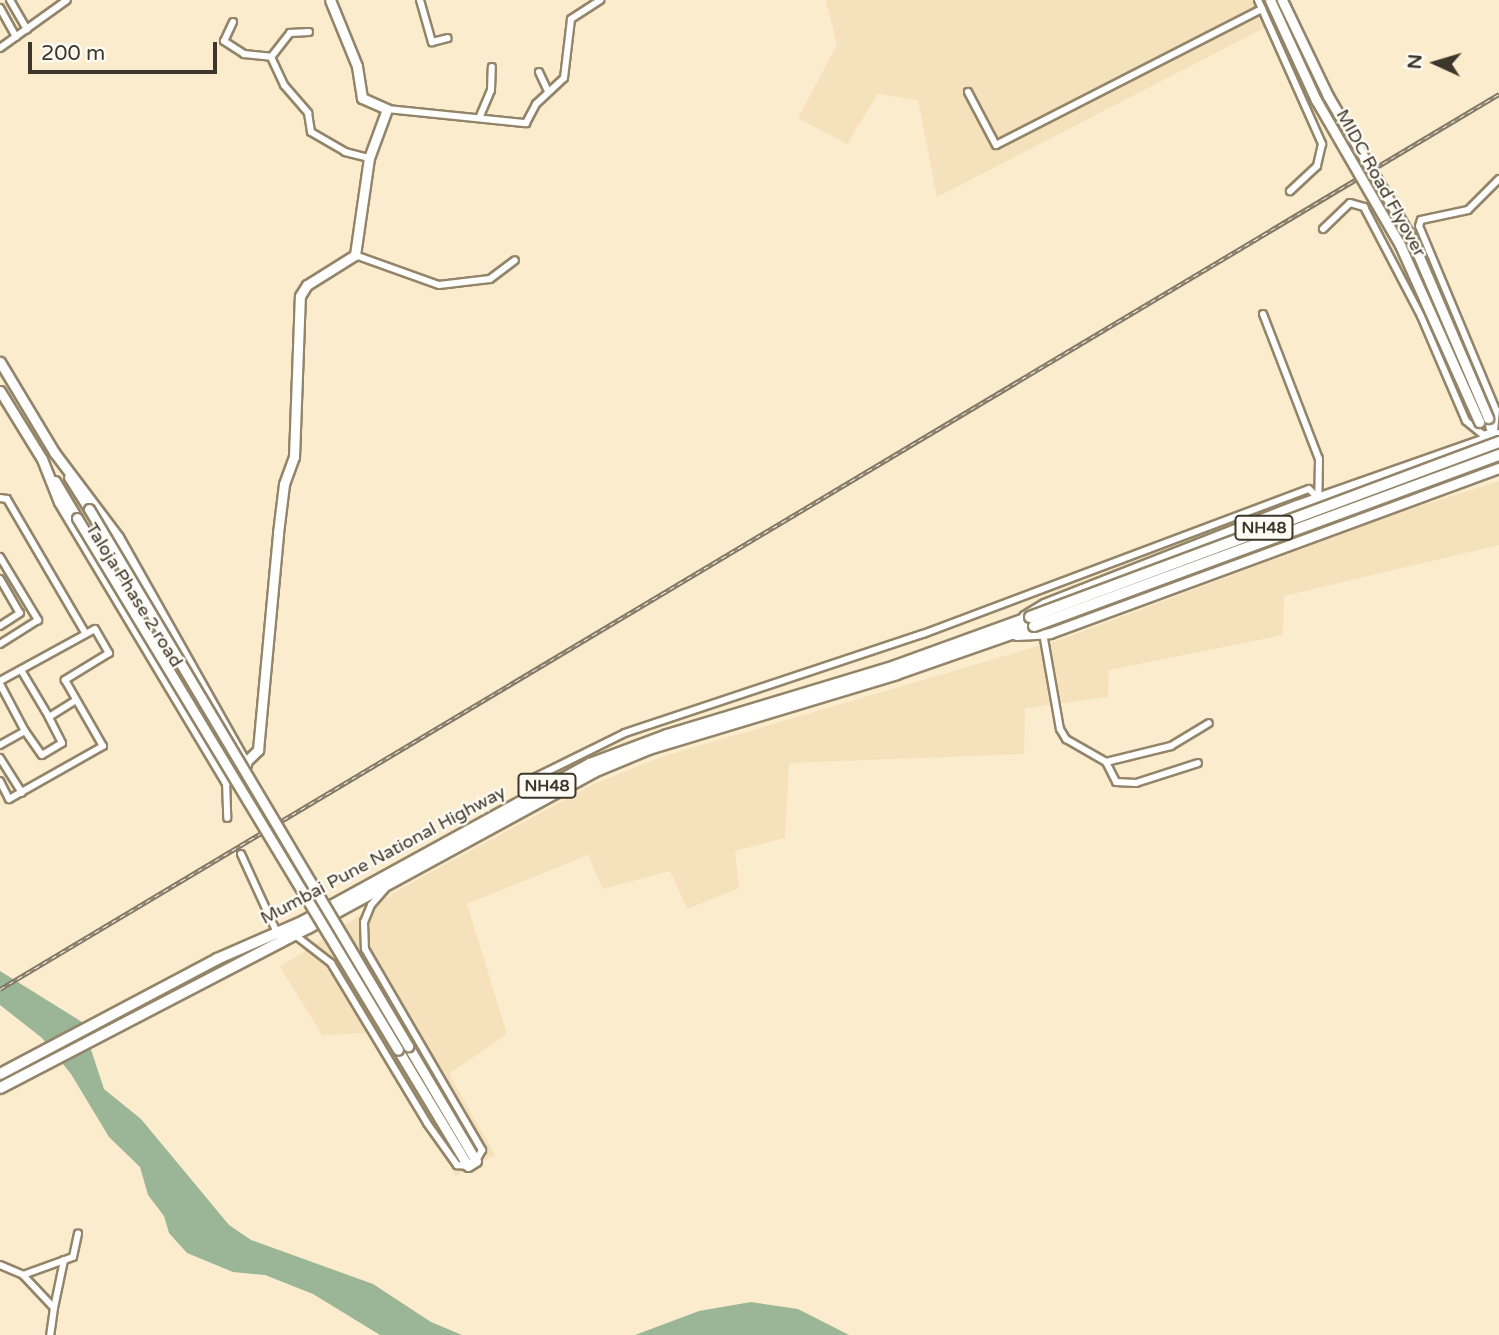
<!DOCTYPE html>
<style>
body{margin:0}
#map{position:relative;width:1499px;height:1335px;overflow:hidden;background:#fbeccd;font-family:"Varela Round",sans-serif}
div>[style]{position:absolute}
.built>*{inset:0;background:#f5e2bc}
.water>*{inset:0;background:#9bb697}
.roads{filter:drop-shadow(2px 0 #938569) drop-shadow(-2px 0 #938569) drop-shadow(0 2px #938569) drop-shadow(0 -2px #938569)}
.street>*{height:6px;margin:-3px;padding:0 3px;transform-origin:3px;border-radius:3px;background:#fff}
.secondary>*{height:9px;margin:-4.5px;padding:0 4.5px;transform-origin:4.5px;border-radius:4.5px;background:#fff}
.highway>*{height:10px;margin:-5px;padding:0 5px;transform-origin:5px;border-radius:5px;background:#fff}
.rail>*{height:4.5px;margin-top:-2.25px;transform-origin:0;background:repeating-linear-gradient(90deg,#fefaf4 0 5px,#827966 0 10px);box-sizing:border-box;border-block:2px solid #827966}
.bridges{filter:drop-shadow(2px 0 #938569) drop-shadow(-2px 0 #938569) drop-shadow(0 2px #938569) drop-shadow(0 -2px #938569)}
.secondary-bridge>*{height:9px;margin:-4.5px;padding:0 4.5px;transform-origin:4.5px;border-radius:4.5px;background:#fff}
.highway-bridge>*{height:10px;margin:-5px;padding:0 5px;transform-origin:5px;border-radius:5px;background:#fff}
span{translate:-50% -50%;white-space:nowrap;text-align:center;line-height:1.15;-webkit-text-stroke:5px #fefaf4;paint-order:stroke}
.shield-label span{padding:2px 5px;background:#fefaf4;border:2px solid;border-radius:5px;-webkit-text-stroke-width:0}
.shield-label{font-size:16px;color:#3d372b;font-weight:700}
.street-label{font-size:18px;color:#3d372b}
.north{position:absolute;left:1401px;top:28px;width:70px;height:70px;-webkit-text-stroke:5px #fefaf4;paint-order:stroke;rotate:274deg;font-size:19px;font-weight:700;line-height:28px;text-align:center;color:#3d372b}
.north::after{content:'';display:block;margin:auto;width:24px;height:32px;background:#3d372b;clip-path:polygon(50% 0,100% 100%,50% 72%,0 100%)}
.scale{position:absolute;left:28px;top:42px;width:189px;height:32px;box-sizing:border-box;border:4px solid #3d372b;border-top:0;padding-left:9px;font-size:21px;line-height:24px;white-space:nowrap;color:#3d372b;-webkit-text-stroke:5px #fefaf4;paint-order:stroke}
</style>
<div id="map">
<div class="built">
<div style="clip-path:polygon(826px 0,1255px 0,1268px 26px,937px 197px,918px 100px,878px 94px,847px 144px,798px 118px,837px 45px)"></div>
<div style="clip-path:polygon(1499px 481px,1499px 545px,1284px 596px,1283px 635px,1109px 670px,1108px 697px,1025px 708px,1024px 754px,789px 763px,785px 838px,735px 851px,739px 888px,687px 909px,670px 871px,603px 889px,588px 855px,467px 904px,507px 1034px,449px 1074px,495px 1155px,456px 1176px,371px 1033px,322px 1035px,280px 967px,402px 888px,594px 784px,661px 757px,1062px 639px,1398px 513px)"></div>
</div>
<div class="water">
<div style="clip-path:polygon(0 971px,82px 1022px,104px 1089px,141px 1119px,229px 1225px,251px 1240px,373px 1284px,431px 1322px,462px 1335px,380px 1335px,313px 1294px,265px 1275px,233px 1272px,187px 1253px,169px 1233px,164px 1216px,148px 1195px,140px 1167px,109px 1137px,71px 1074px,42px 1038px,0 1005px)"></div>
<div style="clip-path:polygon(751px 1302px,798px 1309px,849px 1335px,635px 1335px,699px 1311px)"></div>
</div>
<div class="roads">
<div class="street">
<div style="left:10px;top:0;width:34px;rotate:60deg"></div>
<div style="left:420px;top:0;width:44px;rotate:74.1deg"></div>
<div style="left:432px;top:42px;width:16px;rotate:-14deg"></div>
<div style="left:1258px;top:0;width:158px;rotate:66deg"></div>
<div style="left:1322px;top:144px;width:23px;rotate:103deg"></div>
<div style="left:1317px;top:166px;width:37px;rotate:137deg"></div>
<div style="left:0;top:8px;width:33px;rotate:61deg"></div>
<div style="left:233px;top:22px;width:21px;rotate:115deg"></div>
<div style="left:224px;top:41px;width:24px;rotate:33deg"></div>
<div style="left:244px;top:54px;width:27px;rotate:6deg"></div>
<div style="left:309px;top:32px;width:19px;rotate:177deg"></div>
<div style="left:290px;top:33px;width:31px;rotate:128deg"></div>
<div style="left:271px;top:57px;width:31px;rotate:65deg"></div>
<div style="left:284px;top:85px;width:37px;rotate:49deg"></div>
<div style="left:308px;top:113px;width:19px;rotate:81deg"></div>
<div style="left:311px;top:132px;width:39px;rotate:30deg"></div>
<div style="left:345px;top:152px;width:25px;rotate:14deg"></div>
<div style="left:0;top:48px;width:82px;rotate:-35.6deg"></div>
<div style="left:539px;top:72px;width:21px;rotate:65deg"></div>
<div style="left:968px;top:92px;width:60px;rotate:62.2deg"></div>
<div style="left:996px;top:145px;width:299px;rotate:-27.1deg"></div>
<div style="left:387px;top:109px;width:140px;rotate:5.8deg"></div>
<div style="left:526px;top:123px;width:21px;rotate:-62deg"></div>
<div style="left:536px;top:104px;width:38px;rotate:-43deg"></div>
<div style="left:564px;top:78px;width:59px;rotate:-83.2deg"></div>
<div style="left:571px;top:19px;width:35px;rotate:-33deg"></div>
<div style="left:480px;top:116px;width:28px;rotate:-67deg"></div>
<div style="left:491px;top:90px;width:23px;rotate:-88deg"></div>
<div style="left:1323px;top:229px;width:37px;rotate:-44deg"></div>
<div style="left:1350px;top:203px;width:15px;rotate:16deg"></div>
<div style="left:1364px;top:207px;width:123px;rotate:62.4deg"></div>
<div style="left:1421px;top:316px;width:114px;rotate:66.8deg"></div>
<div style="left:1466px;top:421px;width:22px;rotate:39deg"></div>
<div style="left:1483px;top:435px;width:11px;rotate:-15deg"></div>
<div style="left:1494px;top:432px;width:22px;rotate:-85deg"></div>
<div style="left:1496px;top:410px;width:199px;rotate:-112.7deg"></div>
<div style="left:1419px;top:226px;width:6px;rotate:-72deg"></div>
<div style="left:1421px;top:220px;width:48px;rotate:-12deg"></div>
<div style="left:1468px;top:210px;width:44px;rotate:-45deg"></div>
<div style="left:355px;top:255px;width:89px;rotate:19.7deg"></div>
<div style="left:439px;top:285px;width:51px;rotate:-6.7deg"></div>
<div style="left:490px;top:279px;width:31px;rotate:-37deg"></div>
<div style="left:1263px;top:314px;width:155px;rotate:68.9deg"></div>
<div style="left:1319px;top:459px;width:39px;rotate:91deg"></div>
<div style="left:0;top:498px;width:7px;rotate:8deg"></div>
<div style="left:7px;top:499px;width:156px;rotate:59.7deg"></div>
<div style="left:0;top:557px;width:74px;rotate:58.9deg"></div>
<div style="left:38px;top:620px;width:45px;rotate:147.7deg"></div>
<div style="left:0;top:579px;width:39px;rotate:60deg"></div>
<div style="left:20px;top:613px;width:24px;rotate:147deg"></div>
<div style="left:1043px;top:633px;width:97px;rotate:80deg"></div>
<div style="left:1060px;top:729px;width:12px;rotate:59deg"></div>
<div style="left:1066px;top:739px;width:46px;rotate:29.9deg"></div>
<div style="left:1106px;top:762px;width:22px;rotate:63deg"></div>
<div style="left:1116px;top:782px;width:20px;rotate:3deg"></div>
<div style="left:1136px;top:783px;width:65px;rotate:-17.9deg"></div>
<div style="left:21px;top:670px;width:55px;rotate:59.2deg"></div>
<div style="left:0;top:681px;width:108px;rotate:-28.7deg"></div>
<div style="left:95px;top:629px;width:28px;rotate:60deg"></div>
<div style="left:109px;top:653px;width:52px;rotate:148.5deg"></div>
<div style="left:65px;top:680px;width:76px;rotate:60.1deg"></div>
<div style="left:103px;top:746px;width:108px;rotate:150.6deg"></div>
<div style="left:9px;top:799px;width:20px;rotate:-117deg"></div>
<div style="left:0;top:684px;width:53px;rotate:62deg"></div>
<div style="left:25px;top:731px;width:29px;rotate:151deg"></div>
<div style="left:25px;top:731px;width:29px;rotate:55deg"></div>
<div style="left:42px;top:755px;width:23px;rotate:-31deg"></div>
<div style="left:62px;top:743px;width:29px;rotate:-117deg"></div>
<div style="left:49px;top:717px;width:32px;rotate:-32deg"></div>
<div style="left:0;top:758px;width:41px;rotate:57.8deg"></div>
<div style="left:1106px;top:762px;width:67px;rotate:-13.8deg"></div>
<div style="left:1171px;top:746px;width:44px;rotate:-31.2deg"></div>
<div style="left:226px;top:781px;width:37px;rotate:88deg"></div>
<div style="left:534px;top:793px;width:16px;rotate:-83deg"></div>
<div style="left:536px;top:777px;width:99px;rotate:-26.3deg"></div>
<div style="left:625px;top:733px;width:314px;rotate:-18.4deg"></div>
<div style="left:923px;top:634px;width:412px;rotate:-20.6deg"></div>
<div style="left:1309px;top:489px;width:13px;rotate:45deg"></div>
<div style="left:241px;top:854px;width:89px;rotate:65.4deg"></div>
<div style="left:385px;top:889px;width:21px;rotate:131deg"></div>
<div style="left:371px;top:905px;width:18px;rotate:112deg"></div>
<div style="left:364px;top:922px;width:27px;rotate:88deg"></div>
<div style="left:365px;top:949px;width:233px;rotate:59.8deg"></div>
<div style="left:482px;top:1150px;width:13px;rotate:119deg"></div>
<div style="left:295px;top:935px;width:46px;rotate:37.9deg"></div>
<div style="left:331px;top:963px;width:187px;rotate:59deg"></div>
<div style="left:427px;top:1123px;width:52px;rotate:54.5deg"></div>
<div style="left:457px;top:1165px;width:11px;rotate:5deg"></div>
<div style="left:0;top:1265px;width:25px;rotate:23deg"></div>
<div style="left:23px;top:1275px;width:45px;rotate:46.8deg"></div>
<div style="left:54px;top:1308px;width:27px;rotate:98deg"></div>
<div style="left:23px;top:1275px;width:53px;rotate:-19.8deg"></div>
<div style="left:73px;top:1257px;width:24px;rotate:-78deg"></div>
<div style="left:54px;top:1308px;width:49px;rotate:-78.2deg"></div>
</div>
<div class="secondary">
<div style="left:0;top:362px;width:105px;rotate:59deg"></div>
<div style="left:54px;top:452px;width:106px;rotate:53deg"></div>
<div style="left:118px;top:537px;width:261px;rotate:60.6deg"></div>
<div style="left:0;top:391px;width:80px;rotate:58.3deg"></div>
<div style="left:42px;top:459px;width:46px;rotate:68.4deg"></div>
<div style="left:59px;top:502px;width:325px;rotate:59.1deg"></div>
<div style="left:226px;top:781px;width:45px;rotate:-44.1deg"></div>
<div style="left:258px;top:750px;width:218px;rotate:-84.7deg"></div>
<div style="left:278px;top:533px;width:49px;rotate:-83deg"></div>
<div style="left:284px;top:484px;width:29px;rotate:-70deg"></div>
<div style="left:294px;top:457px;width:161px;rotate:-87.9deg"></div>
<div style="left:300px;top:296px;width:13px;rotate:-58deg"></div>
<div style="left:307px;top:285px;width:57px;rotate:-32deg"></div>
<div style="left:355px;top:255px;width:98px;rotate:-81.8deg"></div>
<div style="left:369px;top:158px;width:52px;rotate:-69.8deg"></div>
<div style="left:387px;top:109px;width:27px;rotate:-156deg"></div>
<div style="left:362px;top:98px;width:32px;rotate:-99deg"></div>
<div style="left:357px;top:66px;width:71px;rotate:-112.2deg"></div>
<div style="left:1488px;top:418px;width:40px;rotate:74deg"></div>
<div style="left:69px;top:477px;width:38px;rotate:58deg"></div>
<div style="left:55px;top:481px;width:43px;rotate:59.3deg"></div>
<div style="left:1024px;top:616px;width:23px;rotate:-31deg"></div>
<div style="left:1044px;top:604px;width:272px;rotate:-21.4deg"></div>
<div style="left:1297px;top:505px;width:214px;rotate:-19.4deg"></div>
<div style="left:1016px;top:635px;width:34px;rotate:-3deg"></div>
<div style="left:1050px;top:633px;width:478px;rotate:-20.2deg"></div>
<div style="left:398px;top:1050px;width:135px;rotate:58.9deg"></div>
<div style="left:468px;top:1166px;width:9px;rotate:-32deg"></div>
<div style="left:476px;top:1161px;width:134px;rotate:-120.6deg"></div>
</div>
<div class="highway">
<div style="left:0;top:1074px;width:246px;rotate:-27.9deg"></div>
<div style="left:217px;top:959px;width:95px;rotate:-23.6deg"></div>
<div style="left:304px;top:921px;width:326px;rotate:-28.8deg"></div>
<div style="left:590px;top:764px;width:82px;rotate:-20.6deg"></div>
<div style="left:667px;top:735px;width:238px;rotate:-16.8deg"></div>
<div style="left:895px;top:666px;width:144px;rotate:-19.9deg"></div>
<div style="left:0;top:1088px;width:347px;rotate:-27.5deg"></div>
<div style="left:308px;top:928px;width:326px;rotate:-28.6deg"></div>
<div style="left:594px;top:772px;width:60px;rotate:-22.7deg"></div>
<div style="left:649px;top:749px;width:259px;rotate:-16.8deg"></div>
<div style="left:897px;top:674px;width:145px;rotate:-19.3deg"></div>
</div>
</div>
<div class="rail">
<div style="left:0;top:989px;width:1746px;rotate:-30.84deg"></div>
</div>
<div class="bridges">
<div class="secondary-bridge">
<div style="left:1270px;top:0;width:110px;rotate:65.3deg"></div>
<div style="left:1316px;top:100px;width:168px;rotate:59.9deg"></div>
<div style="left:1400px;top:245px;width:194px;rotate:65.9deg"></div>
<div style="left:1282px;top:0;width:106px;rotate:64.4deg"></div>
<div style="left:1328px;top:96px;width:164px;rotate:59.7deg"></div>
<div style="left:1411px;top:238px;width:196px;rotate:66.8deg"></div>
<div style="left:89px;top:509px;width:625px;rotate:59.29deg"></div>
<div style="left:77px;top:518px;width:621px;rotate:58.89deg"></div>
</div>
<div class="highway-bridge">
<div style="left:1030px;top:617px;width:501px;rotate:-20.46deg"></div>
<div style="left:1034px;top:626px;width:495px;rotate:-20.2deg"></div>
</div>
</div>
<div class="shield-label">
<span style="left:1264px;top:528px">NH48</span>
<span style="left:547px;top:786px">NH48</span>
</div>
<div class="street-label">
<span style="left:1381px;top:183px;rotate:61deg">MIDC Road Flyover</span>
<span style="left:134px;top:595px;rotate:58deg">Taloja Phase 2 road</span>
<span style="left:383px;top:855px;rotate:-28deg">Mumbai Pune National Highway</span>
</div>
<div class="north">N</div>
<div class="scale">200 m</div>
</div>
